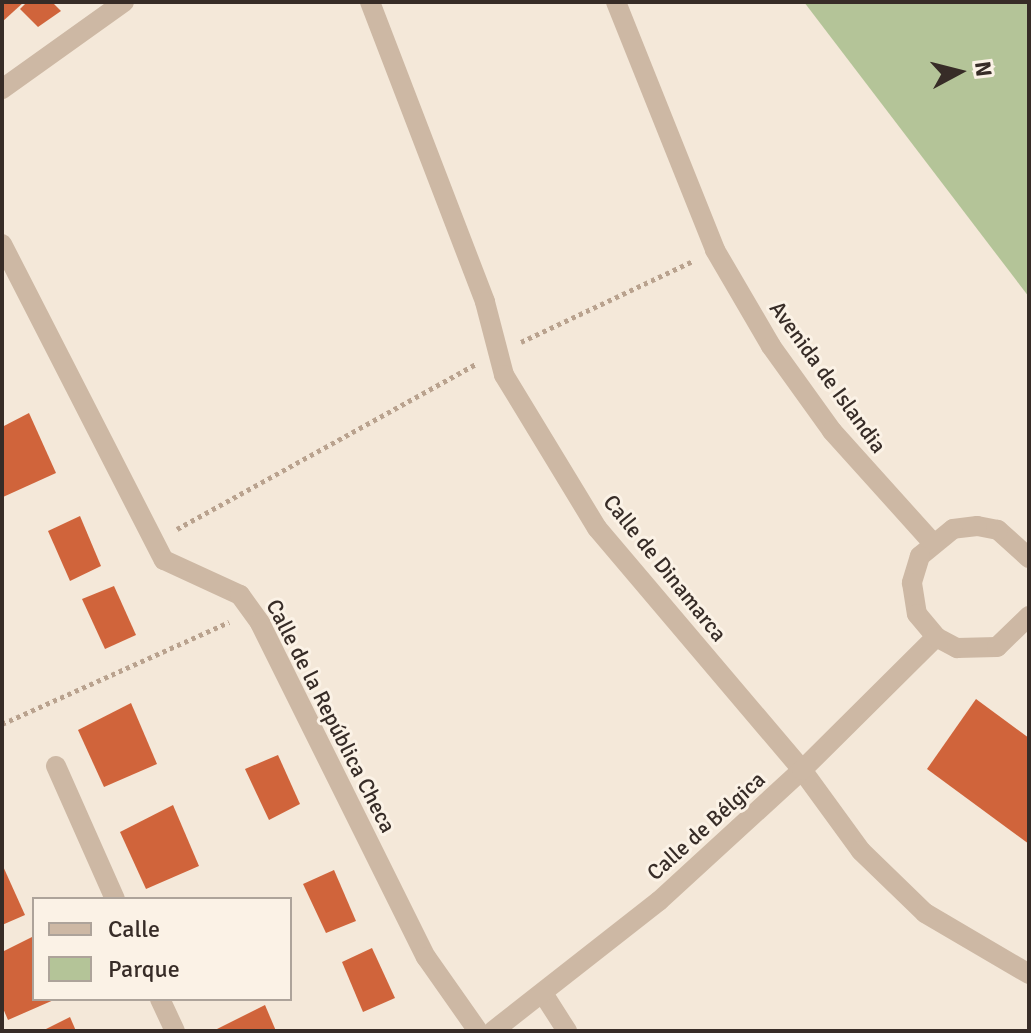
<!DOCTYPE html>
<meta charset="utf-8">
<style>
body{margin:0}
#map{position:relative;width:1031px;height:1033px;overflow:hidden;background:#f4e8d9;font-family:Signika,sans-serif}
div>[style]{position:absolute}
.green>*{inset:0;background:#b4c498}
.building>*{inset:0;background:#d0643b}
.path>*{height:5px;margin-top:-2.5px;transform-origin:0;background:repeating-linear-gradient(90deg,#b9a28e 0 4px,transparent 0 8px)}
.minor>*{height:20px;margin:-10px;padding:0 10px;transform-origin:10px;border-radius:10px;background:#cdb8a4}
.tertiary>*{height:20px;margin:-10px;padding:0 10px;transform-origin:10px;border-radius:10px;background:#cdb8a4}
span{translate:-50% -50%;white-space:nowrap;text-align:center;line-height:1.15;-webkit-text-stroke:6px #fbf2e6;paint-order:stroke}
.street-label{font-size:22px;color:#372c27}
.frame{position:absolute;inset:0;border:4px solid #372c27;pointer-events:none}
.legend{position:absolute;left:32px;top:897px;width:260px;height:104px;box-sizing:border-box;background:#fbf2e6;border:2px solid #ada39a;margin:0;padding:10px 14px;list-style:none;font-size:24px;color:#372c27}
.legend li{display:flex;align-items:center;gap:16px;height:40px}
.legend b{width:40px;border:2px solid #ada39a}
.north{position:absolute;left:919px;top:32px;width:80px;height:80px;-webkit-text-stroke:6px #fbf2e6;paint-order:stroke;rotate:83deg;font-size:22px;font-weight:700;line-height:32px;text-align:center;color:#372c27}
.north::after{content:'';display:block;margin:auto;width:28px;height:36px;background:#372c27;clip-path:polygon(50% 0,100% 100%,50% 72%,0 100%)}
</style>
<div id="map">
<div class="green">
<div style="clip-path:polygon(804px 2px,1029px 2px,1029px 297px)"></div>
</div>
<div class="building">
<div style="clip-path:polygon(2px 2px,24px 2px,2px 22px)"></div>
<div style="clip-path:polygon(27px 2px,52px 2px,61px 11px,38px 27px,20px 9px)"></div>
<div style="clip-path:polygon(29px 413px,56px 473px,3px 497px,2px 427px)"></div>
<div style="clip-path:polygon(80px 516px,101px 566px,70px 581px,48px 531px)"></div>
<div style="clip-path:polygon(114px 586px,136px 635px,105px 649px,82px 599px)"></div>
<div style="clip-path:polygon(976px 699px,1029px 738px,1029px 844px,927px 769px)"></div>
<div style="clip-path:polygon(131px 703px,157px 764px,104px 787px,78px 730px)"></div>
<div style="clip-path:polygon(278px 755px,300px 804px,269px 820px,245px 769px)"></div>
<div style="clip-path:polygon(173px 805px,199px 866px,146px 889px,120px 832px)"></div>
<div style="clip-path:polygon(2px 864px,25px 915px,2px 925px)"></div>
<div style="clip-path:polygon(334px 870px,356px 921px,326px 933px,303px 884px)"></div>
<div style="clip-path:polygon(34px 936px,34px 999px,56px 999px,8px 1020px,2px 1006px,2px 952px)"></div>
<div style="clip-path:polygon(372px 948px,395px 998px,363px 1012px,342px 962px)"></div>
<div style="clip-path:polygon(265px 1005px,276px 1031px,213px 1031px)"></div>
<div style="clip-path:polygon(70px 1017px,76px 1031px,42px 1031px)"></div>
</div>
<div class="path">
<div style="left:521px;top:342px;width:190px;rotate:-25.2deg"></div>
<div style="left:177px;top:529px;width:342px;rotate:-28.9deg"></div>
<div style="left:2px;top:724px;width:249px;rotate:-24.2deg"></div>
</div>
<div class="minor">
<div style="left:370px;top:2px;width:321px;rotate:69deg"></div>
<div style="left:485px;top:302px;width:75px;rotate:75.4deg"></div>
<div style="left:504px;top:375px;width:179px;rotate:58.7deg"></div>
<div style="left:597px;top:528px;width:317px;rotate:49.7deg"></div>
<div style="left:802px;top:770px;width:100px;rotate:53.9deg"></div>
<div style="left:861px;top:851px;width:89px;rotate:44.1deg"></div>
<div style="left:925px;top:913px;width:121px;rotate:30.4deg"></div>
<div style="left:2px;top:89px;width:150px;rotate:-35.5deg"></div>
<div style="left:2px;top:244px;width:355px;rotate:62.9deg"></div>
<div style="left:164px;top:560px;width:84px;rotate:24.7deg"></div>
<div style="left:240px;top:595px;width:34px;rotate:54deg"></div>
<div style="left:260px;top:623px;width:373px;rotate:63.6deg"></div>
<div style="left:426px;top:957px;width:90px;rotate:54.9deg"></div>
<div style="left:56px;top:766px;width:145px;rotate:66.1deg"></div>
<div style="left:544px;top:995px;width:43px;rotate:57.4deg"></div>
<div style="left:160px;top:999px;width:35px;rotate:65deg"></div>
<div style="left:493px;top:1031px;width:211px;rotate:-38.1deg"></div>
<div style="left:659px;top:901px;width:194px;rotate:-42.5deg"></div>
<div style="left:802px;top:770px;width:189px;rotate:-44.8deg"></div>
</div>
<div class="tertiary">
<div style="left:616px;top:2px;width:267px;rotate:68.2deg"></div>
<div style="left:715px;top:250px;width:111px;rotate:59.7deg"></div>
<div style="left:771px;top:346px;width:105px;rotate:54.3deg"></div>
<div style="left:832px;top:431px;width:149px;rotate:48deg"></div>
<div style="left:1029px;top:558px;width:42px;rotate:-137.9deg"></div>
<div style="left:998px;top:530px;width:21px;rotate:-169deg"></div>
<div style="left:977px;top:526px;width:24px;rotate:173deg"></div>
<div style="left:953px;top:529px;width:43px;rotate:140.7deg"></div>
<div style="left:920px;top:556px;width:28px;rotate:107deg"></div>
<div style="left:912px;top:583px;width:31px;rotate:81deg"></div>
<div style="left:917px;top:614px;width:30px;rotate:50deg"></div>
<div style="left:936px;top:637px;width:24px;rotate:28deg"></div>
<div style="left:957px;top:648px;width:40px;rotate:-1.4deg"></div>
<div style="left:997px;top:647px;width:45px;rotate:-44.1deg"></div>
</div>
<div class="street-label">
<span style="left:828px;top:377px;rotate:54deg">Avenida de Islandia</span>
<span style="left:665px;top:568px;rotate:51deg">Calle de Dinamarca</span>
<span style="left:331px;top:716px;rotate:63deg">Calle de la República Checa</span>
<span style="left:706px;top:826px;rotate:-42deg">Calle de Bélgica</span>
</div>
<div class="frame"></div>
<ul class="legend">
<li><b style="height:10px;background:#cdb8a4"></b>Calle</li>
<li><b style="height:22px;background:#b4c498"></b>Parque</li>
</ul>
<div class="north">N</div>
</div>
